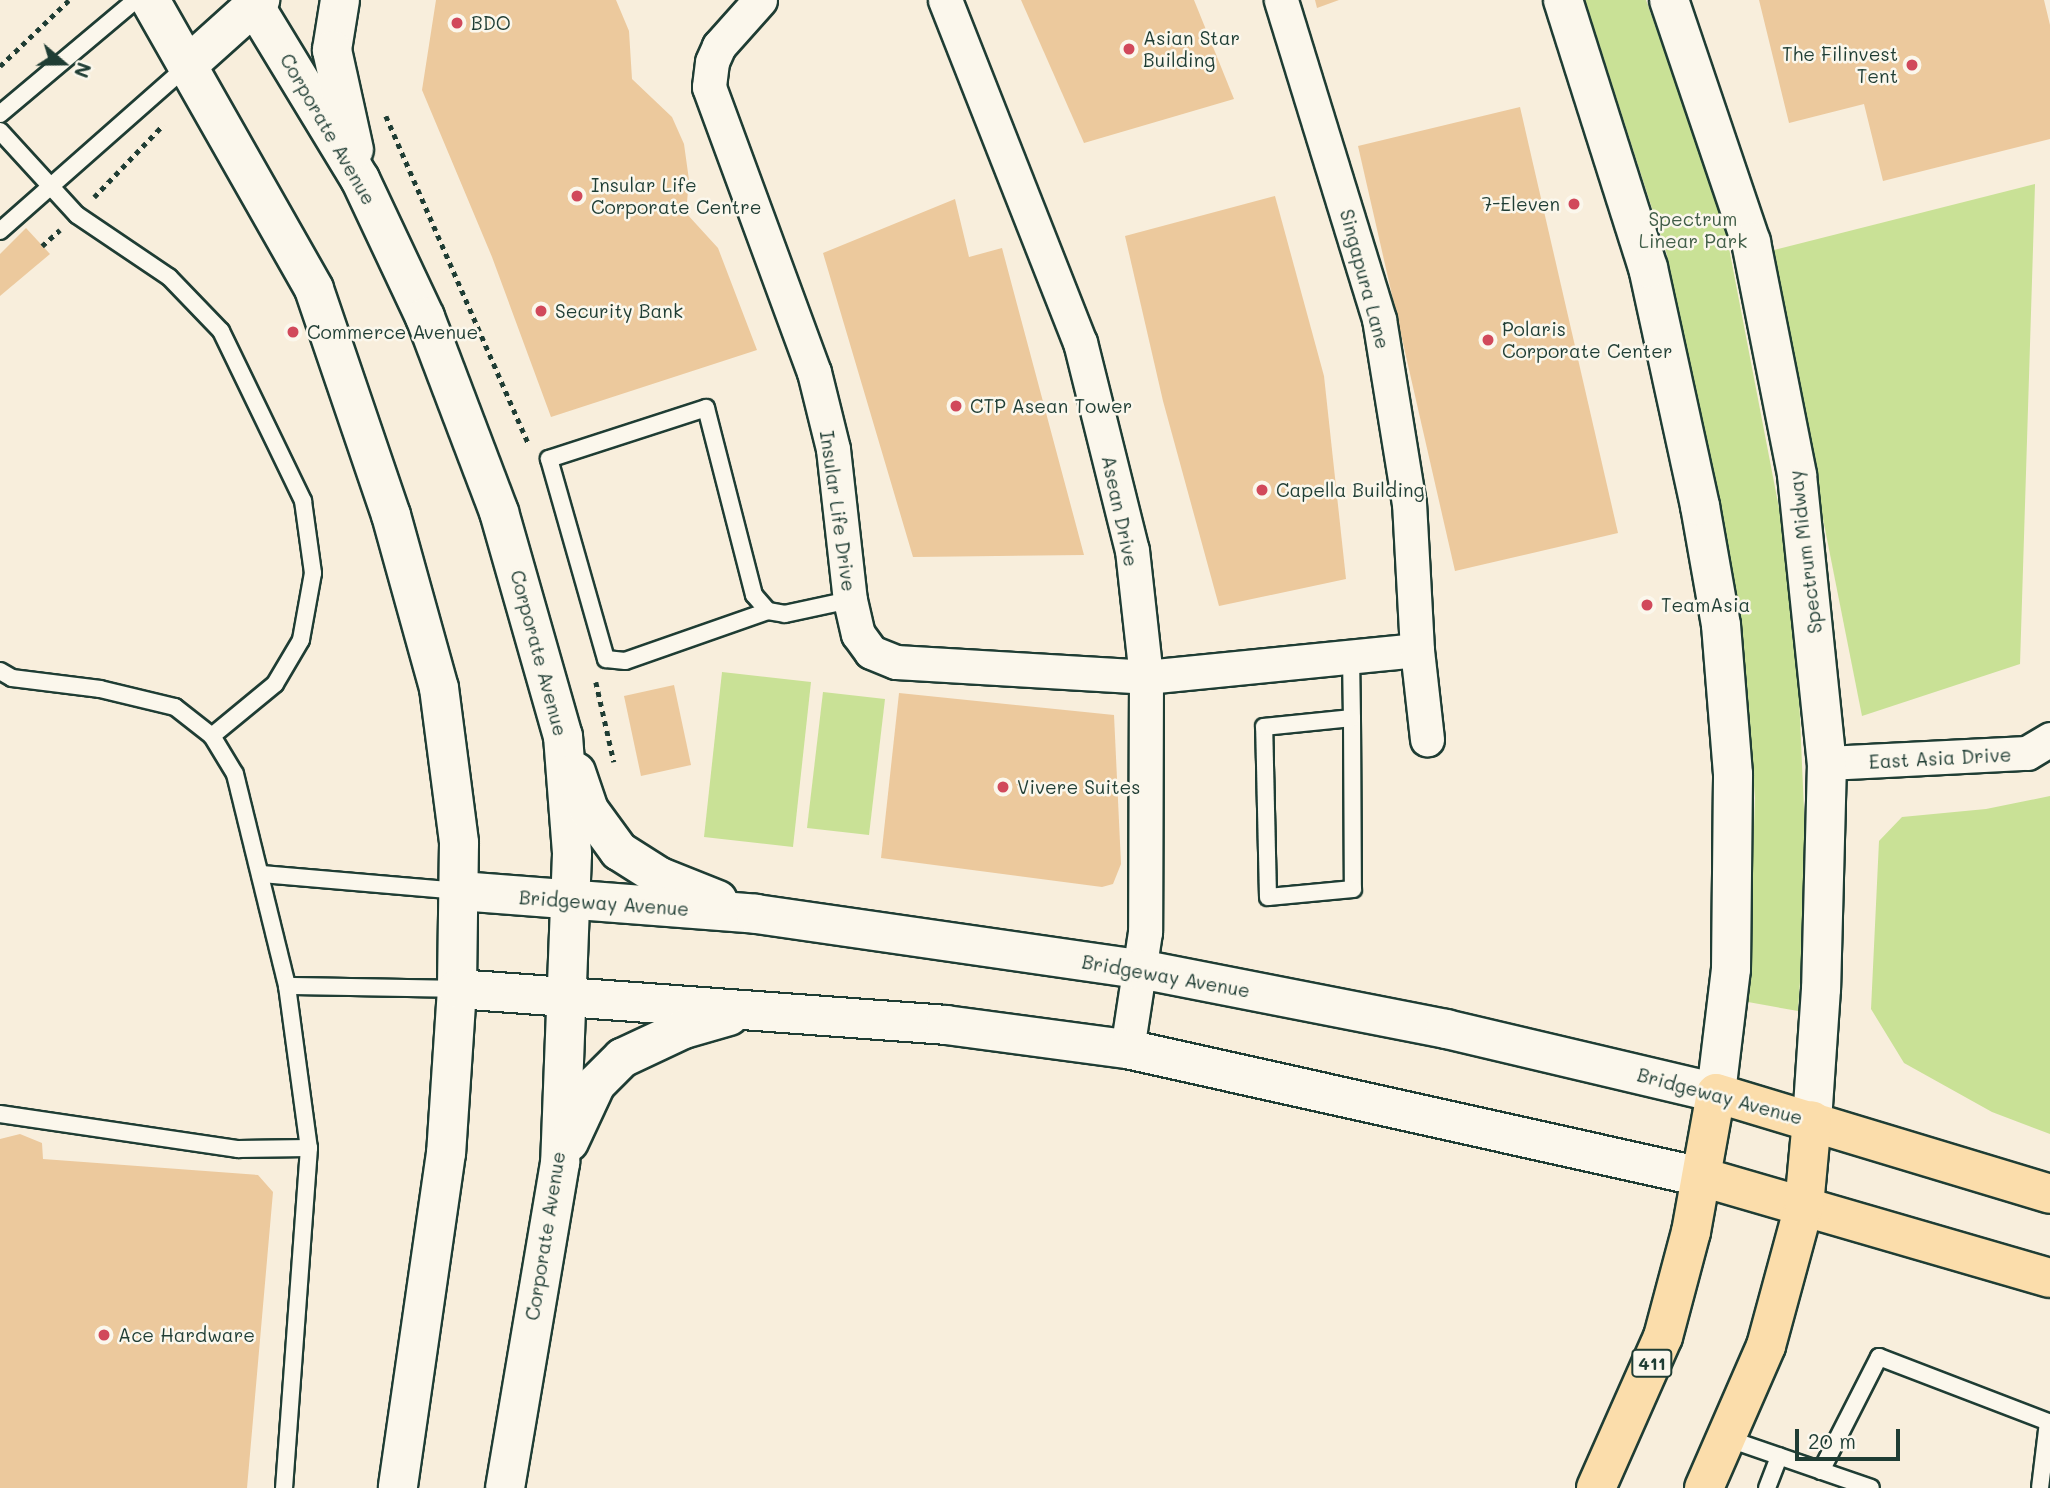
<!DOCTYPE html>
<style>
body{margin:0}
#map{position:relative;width:2050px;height:1488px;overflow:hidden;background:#f8eedc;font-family:Mali,sans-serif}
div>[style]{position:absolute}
.green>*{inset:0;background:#c9e196}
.building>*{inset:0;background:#ecc99d}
.path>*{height:4.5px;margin-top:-2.25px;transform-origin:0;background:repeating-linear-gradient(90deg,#1f3d34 0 5px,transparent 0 10px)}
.roads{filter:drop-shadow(2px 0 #1f3d34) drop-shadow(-2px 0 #1f3d34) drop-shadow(0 2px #1f3d34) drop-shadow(0 -2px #1f3d34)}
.lane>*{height:16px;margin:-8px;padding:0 8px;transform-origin:8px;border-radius:8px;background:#fbf7ec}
.street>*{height:33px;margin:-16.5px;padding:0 16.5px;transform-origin:16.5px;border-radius:16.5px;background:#fbf7ec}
.secondary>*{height:38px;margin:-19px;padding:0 19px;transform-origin:19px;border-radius:19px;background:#fbf7ec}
.highway>*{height:38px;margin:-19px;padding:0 19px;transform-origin:19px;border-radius:19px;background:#fbddab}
.dots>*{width:19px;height:19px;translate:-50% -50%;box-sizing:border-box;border:4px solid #fbf7ec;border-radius:50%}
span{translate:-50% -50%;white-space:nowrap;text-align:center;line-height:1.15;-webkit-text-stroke:5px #fbf7ec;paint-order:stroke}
.shield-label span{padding:2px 5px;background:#fbf7ec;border:2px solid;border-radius:5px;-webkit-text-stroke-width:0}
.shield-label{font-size:18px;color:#1f3d34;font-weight:700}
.poi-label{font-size:19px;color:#1f3d34}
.left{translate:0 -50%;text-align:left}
.right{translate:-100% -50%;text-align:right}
.street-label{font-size:19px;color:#1f3d34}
.park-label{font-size:19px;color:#415e48}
.north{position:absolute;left:28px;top:28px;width:70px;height:70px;-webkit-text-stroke:5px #fbf7ec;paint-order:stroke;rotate:110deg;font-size:19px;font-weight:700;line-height:28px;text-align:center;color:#1f3d34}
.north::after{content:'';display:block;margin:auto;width:24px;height:32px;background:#1f3d34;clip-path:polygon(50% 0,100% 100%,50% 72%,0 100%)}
.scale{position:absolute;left:1795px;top:1429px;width:105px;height:32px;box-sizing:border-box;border:4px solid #1f3d34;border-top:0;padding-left:9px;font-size:21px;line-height:24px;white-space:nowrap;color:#1f3d34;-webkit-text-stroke:5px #fbf7ec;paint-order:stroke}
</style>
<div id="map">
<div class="green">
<div style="clip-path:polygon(1585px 0,1646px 0,1723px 217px,1784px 534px,1799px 695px,1807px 879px,1798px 1011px,1748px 1002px,1755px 798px,1740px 613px,1667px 255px)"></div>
<div style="clip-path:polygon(2035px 184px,2020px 664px,1862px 716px,1770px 251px)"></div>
<div style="clip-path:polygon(722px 672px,811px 682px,793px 847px,704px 837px)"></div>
<div style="clip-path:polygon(823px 692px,885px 699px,869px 835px,807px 828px)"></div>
<div style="clip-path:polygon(2050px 796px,2050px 1134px,1992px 1112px,1904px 1063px,1871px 1009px,1879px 841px,1902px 817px,1986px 809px)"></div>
</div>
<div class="building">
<div style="clip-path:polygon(436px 0,616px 0,629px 31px,632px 79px,672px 117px,684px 144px,689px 180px,686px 213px,718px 248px,757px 350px,551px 417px,492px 257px,422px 90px)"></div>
<div style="clip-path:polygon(1021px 0,1194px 0,1234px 99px,1084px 143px)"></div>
<div style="clip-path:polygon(1315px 0,1339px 0,1317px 8px)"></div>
<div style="clip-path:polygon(1759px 0,2044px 0,2050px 25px,2050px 139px,1883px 181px,1864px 104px,1789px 123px)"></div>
<div style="clip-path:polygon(1520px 107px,1618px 533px,1455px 571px,1358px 146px)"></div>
<div style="clip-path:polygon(1275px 196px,1324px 376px,1346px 579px,1219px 606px,1163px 401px,1125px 236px)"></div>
<div style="clip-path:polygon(955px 199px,969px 257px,1002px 248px,1084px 555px,913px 557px,823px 253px)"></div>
<div style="clip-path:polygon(26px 228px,50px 254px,0 296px,0 254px)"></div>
<div style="clip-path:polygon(674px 685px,691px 765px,641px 776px,624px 696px)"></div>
<div style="clip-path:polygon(899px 693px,1114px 715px,1121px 864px,1113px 884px,1102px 887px,881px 858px)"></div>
<div style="clip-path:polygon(20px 1134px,42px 1143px,43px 1159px,258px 1175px,273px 1192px,247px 1488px,0 1488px,0 1139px)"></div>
</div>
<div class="path">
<div style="left:0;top:66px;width:95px;rotate:-43.7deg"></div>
<div style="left:386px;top:116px;width:359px;rotate:66.5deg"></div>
<div style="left:94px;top:197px;width:100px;rotate:-46.2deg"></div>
<div style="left:42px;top:246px;width:24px;rotate:-42deg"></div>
<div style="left:596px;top:682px;width:82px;rotate:77.3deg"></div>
</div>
<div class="roads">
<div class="lane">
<div style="left:0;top:114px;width:177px;rotate:-40deg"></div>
<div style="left:0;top:131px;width:114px;rotate:47.5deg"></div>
<div style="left:77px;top:215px;width:111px;rotate:34deg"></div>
<div style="left:169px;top:277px;width:75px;rotate:46.1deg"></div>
<div style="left:221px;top:331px;width:189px;rotate:64.2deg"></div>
<div style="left:303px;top:501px;width:73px;rotate:82.1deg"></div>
<div style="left:313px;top:573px;width:68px;rotate:100.2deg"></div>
<div style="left:301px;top:640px;width:51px;rotate:120.6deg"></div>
<div style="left:275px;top:684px;width:82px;rotate:140.5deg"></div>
<div style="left:0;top:231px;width:249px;rotate:-41.4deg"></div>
<div style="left:768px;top:611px;width:151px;rotate:160.7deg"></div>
<div style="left:625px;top:661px;width:19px;rotate:-174deg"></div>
<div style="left:606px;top:659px;width:208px;rotate:-105.9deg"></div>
<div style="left:549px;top:459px;width:165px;rotate:-18deg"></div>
<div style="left:706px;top:408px;width:193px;rotate:75.6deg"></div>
<div style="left:754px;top:595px;width:21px;rotate:49deg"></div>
<div style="left:768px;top:611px;width:17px;rotate:10deg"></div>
<div style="left:785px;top:614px;width:66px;rotate:-12.2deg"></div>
<div style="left:1351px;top:656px;width:62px;rotate:89.1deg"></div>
<div style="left:1352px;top:718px;width:171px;rotate:89.7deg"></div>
<div style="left:1353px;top:889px;width:85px;rotate:174.6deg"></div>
<div style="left:1268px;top:897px;width:170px;rotate:-91.3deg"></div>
<div style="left:1264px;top:727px;width:88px;rotate:-5.8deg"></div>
<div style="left:0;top:671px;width:14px;rotate:30deg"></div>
<div style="left:12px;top:678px;width:89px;rotate:7.1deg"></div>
<div style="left:100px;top:689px;width:77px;rotate:13.5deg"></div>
<div style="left:175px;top:707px;width:47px;rotate:38.1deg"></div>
<div style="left:212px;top:736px;width:44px;rotate:58.8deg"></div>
<div style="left:235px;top:774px;width:218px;rotate:76.2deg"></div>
<div style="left:287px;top:986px;width:163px;rotate:82.3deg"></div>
<div style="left:309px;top:1148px;width:341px;rotate:94.2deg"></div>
<div style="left:261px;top:874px;width:200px;rotate:4.9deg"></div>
<div style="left:287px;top:986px;width:169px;rotate:1deg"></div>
<div style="left:0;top:1114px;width:241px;rotate:8.4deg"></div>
<div style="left:238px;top:1149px;width:71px;rotate:-0.8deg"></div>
<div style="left:1729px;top:1439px;width:150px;rotate:19deg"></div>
<div style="left:1821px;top:1471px;width:128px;rotate:-63deg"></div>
<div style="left:1879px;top:1357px;width:181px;rotate:21deg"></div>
<div style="left:2048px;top:1422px;width:66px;rotate:96.9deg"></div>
<div style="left:1767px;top:1488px;width:34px;rotate:-69deg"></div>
</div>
<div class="street">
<div style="left:760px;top:0;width:62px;rotate:131.7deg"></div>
<div style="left:719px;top:46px;width:17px;rotate:114deg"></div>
<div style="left:712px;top:62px;width:25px;rotate:97deg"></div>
<div style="left:709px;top:87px;width:304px;rotate:69.8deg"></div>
<div style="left:814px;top:372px;width:79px;rotate:76.1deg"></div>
<div style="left:833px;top:449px;width:152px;rotate:83.6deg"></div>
<div style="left:850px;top:600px;width:35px;rotate:77deg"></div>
<div style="left:858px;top:634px;width:22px;rotate:54deg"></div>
<div style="left:871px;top:652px;width:27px;rotate:22deg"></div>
<div style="left:896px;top:662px;width:250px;rotate:3.4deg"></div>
<div style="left:1146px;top:677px;width:272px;rotate:-5.7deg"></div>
<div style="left:1417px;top:650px;width:146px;rotate:-93.1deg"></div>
<div style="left:1409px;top:504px;width:187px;rotate:-99.2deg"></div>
<div style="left:1379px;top:319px;width:334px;rotate:-107.1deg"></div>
<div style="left:945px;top:0;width:368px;rotate:68.5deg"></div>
<div style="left:1080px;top:342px;width:214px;rotate:76deg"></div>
<div style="left:1132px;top:550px;width:128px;rotate:83.7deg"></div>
<div style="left:1146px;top:677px;width:255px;rotate:90.2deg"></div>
<div style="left:1145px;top:932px;width:118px;rotate:98.7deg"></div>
<div style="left:1417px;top:650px;width:90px;rotate:83.6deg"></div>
<div style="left:1827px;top:763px;width:200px;rotate:-2.9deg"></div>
<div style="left:2027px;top:753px;width:27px;rotate:-31deg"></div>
</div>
<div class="secondary">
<div style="left:150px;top:0;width:332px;rotate:60.4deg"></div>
<div style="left:314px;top:289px;width:239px;rotate:71.2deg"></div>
<div style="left:391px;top:515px;width:180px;rotate:74.5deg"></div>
<div style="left:439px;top:688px;width:156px;rotate:82.6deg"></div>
<div style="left:459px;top:843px;width:146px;rotate:90.8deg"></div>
<div style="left:457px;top:989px;width:164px;rotate:93.8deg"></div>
<div style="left:446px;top:1153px;width:338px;rotate:98.2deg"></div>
<div style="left:251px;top:0;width:210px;rotate:58.7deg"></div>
<div style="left:360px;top:179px;width:153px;rotate:64.8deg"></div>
<div style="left:425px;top:317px;width:209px;rotate:69.2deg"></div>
<div style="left:499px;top:512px;width:233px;rotate:74.1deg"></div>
<div style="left:563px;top:736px;width:118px;rotate:85.6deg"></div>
<div style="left:572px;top:854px;width:309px;rotate:92.2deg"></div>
<div style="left:560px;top:1163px;width:330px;rotate:99.6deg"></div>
<div style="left:340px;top:0;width:51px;rotate:99.1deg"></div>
<div style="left:332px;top:50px;width:102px;rotate:77.6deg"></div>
<div style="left:1669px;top:0;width:256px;rotate:71.3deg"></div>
<div style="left:1751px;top:242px;width:237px;rotate:78.8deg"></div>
<div style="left:1797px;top:475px;width:290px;rotate:84.1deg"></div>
<div style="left:1827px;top:763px;width:226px;rotate:91.5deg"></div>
<div style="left:1821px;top:989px;width:131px;rotate:93.9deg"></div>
<div style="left:189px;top:64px;width:96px;rotate:-42deg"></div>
<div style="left:576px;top:772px;width:40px;rotate:71.1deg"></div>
<div style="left:589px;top:810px;width:51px;rotate:53.8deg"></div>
<div style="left:619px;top:851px;width:49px;rotate:32.4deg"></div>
<div style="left:660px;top:877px;width:62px;rotate:21.6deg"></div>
<div style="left:460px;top:891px;width:297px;rotate:4.4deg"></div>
<div style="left:756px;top:914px;width:388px;rotate:8.2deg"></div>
<div style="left:1140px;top:969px;width:312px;rotate:11.1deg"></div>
<div style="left:1446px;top:1029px;width:277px;rotate:13.3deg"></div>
<div style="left:1716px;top:1093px;width:125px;rotate:-83.1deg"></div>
<div style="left:1731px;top:969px;width:195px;rotate:-89.4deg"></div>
<div style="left:1733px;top:774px;width:149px;rotate:-94.6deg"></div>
<div style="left:1721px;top:625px;width:121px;rotate:-100deg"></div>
<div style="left:1700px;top:506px;width:244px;rotate:-102.3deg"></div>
<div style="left:1648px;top:268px;width:281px;rotate:-107.6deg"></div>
<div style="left:457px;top:989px;width:490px;rotate:4.2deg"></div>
<div style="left:946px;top:1025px;width:183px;rotate:7.6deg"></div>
<div style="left:1127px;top:1049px;width:589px;rotate:12.55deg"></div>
<div style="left:569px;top:1142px;width:64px;rotate:-65deg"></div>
<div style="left:596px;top:1084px;width:37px;rotate:-45deg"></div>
<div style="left:622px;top:1058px;width:68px;rotate:-25.1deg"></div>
<div style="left:684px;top:1029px;width:47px;rotate:-16.1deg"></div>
</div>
<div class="highway">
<div style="left:1702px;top:1177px;width:362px;rotate:16.2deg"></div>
<div style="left:1596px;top:1488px;width:165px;rotate:-66.1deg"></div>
<div style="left:1663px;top:1337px;width:109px;rotate:-75.1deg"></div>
<div style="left:1691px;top:1232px;width:141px;rotate:-79.8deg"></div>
<div style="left:1716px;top:1093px;width:349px;rotate:16.8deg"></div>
<div style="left:1704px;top:1488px;width:155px;rotate:-66.4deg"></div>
<div style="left:1766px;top:1346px;width:145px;rotate:-74.8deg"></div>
<div style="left:1804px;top:1206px;width:86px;rotate:-84.7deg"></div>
</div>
</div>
<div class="dots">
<div style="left:457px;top:23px;background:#d1495b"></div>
<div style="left:1129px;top:49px;background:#d1495b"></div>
<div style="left:1912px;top:65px;background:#d1495b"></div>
<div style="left:577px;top:196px;background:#d1495b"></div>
<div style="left:1574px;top:204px;background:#d1495b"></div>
<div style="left:541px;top:311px;background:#d1495b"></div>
<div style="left:293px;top:332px;background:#d1495b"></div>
<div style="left:1488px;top:340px;background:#d1495b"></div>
<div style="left:956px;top:406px;background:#d1495b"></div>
<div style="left:1262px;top:490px;background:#d1495b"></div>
<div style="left:1647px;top:605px;background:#d1495b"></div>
<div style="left:1003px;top:787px;background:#d1495b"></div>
<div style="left:104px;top:1335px;background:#d1495b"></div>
</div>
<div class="shield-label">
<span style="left:1652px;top:1363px">411</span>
</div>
<div class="poi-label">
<span class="left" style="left:471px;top:23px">BDO</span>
<span class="left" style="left:1143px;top:49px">Asian Star<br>Building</span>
<span class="right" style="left:1898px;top:65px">The Filinvest<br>Tent</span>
<span class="left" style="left:591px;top:196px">Insular Life<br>Corporate Centre</span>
<span class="right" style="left:1560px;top:204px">7-Eleven</span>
<span class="left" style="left:555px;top:311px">Security Bank</span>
<span class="left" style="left:1502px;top:340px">Polaris<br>Corporate Center</span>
<span class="left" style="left:307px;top:332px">Commerce Avenue</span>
<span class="left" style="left:970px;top:406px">CTP Asean Tower</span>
<span class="left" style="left:1276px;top:490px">Capella Building</span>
<span class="left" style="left:1661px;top:605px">TeamAsia</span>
<span class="left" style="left:1017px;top:787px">Vivere Suites</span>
<span class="left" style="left:118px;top:1335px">Ace Hardware</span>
</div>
<div class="street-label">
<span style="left:328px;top:129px;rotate:60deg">Corporate Avenue</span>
<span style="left:1365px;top:279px;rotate:75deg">Singapura Lane</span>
<span style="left:838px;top:511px;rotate:82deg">Insular Life Drive</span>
<span style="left:1120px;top:511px;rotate:78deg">Asean Drive</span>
<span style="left:1805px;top:552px;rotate:-97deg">Spectrum Midway</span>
<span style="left:539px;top:653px;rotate:75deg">Corporate Avenue</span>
<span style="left:1940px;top:758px;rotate:-3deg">East Asia Drive</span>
<span style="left:604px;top:903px;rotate:4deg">Bridgeway Avenue</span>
<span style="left:1166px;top:976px;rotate:10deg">Bridgeway Avenue</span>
<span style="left:1720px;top:1096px;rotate:15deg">Bridgeway Avenue</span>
<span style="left:545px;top:1236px;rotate:-81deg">Corporate Avenue</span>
</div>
<div class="park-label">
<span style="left:1693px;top:230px">Spectrum<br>Linear Park</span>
</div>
<div class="north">N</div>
<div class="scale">20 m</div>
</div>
